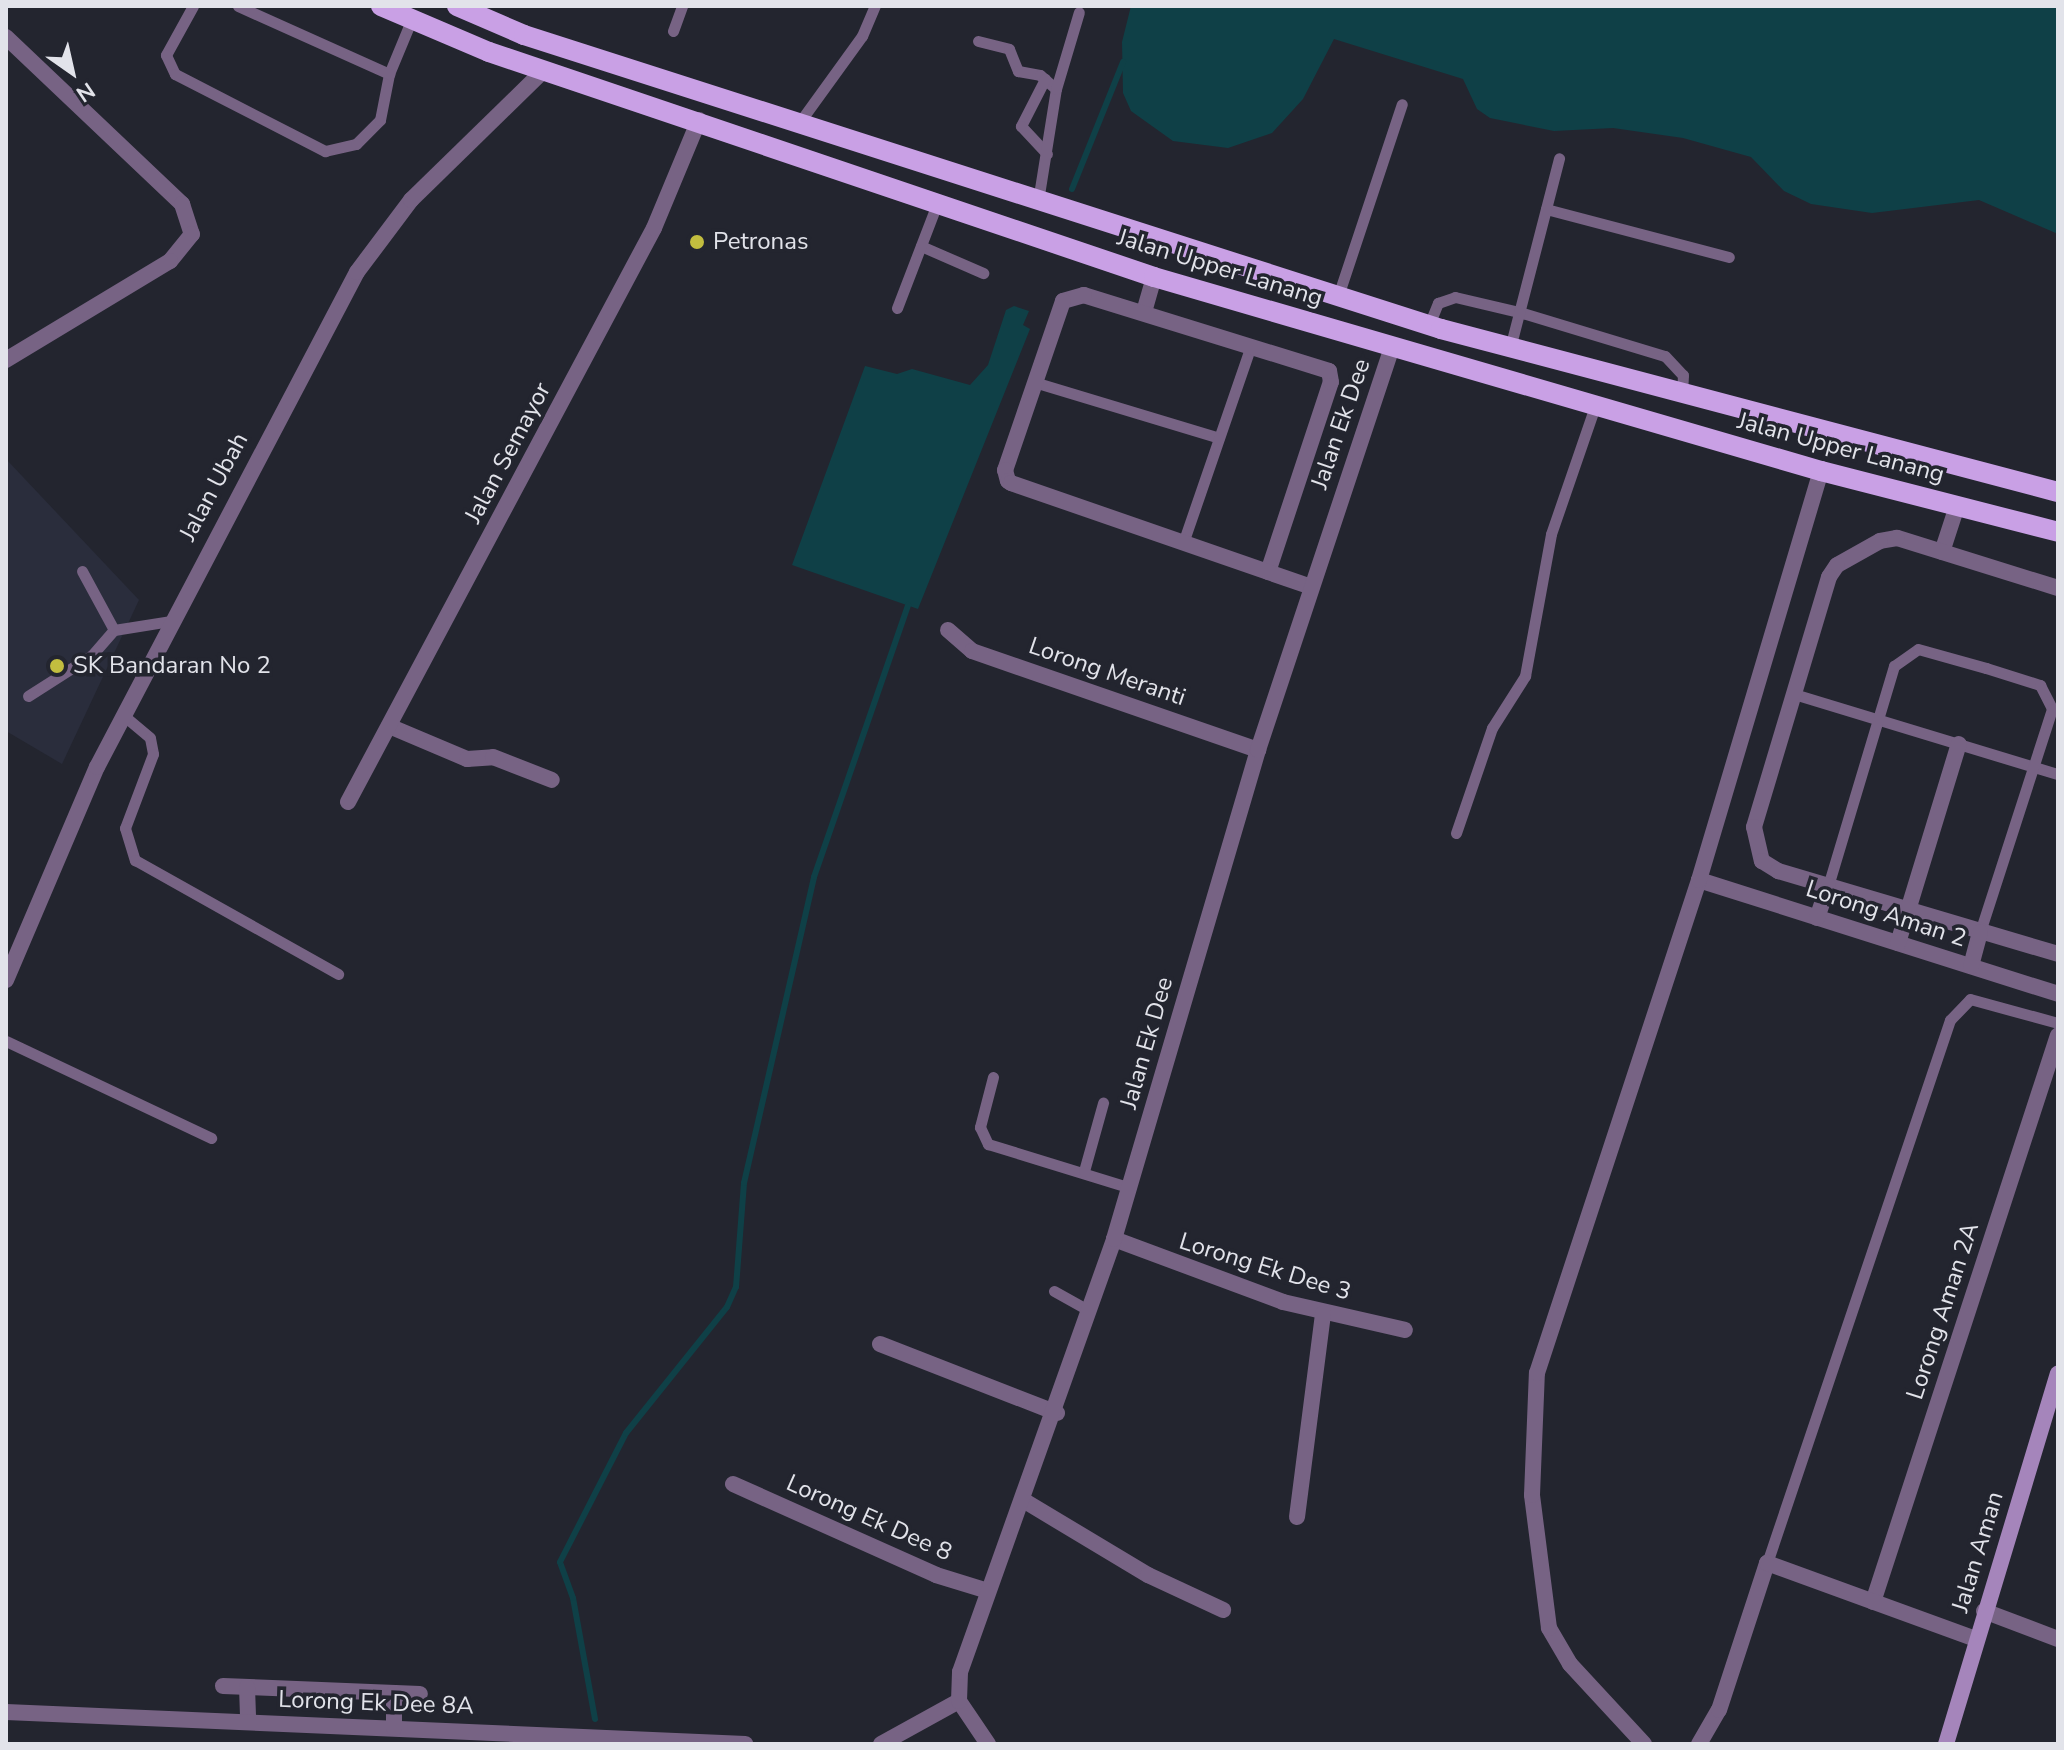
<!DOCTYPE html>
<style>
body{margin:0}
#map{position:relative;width:2064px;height:1750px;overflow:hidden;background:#23252f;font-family:"Nunito Sans",sans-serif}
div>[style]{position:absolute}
.built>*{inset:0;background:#2a2d3c}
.water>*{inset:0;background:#0f4047}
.stream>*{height:6px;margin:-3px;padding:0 3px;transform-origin:3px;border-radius:3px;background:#0f4047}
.lane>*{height:11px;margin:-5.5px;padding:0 5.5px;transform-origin:5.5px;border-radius:5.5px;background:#776384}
.street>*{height:16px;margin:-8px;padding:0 8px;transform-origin:8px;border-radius:8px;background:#776384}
.secondary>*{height:16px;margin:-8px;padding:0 8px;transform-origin:8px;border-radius:8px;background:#a585bb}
.primary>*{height:20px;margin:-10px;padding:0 10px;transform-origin:10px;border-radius:10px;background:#c9a0e5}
.dots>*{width:22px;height:22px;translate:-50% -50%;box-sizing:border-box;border:4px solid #23252f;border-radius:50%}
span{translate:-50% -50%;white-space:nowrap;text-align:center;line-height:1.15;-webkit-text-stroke:7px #23252f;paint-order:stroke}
.poi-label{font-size:24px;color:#e2e3ea}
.left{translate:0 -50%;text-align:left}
.street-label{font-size:24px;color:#e2e3ea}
.frame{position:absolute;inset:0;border:8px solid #e2e3ea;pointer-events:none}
.north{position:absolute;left:32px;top:32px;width:80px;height:80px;-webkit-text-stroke:6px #23252f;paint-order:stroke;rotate:146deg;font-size:22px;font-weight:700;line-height:32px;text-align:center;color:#e2e3ea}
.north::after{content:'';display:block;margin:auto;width:28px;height:36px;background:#e2e3ea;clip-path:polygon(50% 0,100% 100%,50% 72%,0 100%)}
</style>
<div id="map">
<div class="built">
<div style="clip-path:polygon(6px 459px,139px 600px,62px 764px,6px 731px)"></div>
</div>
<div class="water">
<div style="clip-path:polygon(1131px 6px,2058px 6px,2058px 234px,1979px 200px,1872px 213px,1811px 204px,1784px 191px,1751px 157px,1683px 138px,1613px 128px,1554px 131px,1490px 118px,1477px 109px,1463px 79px,1334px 39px,1303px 99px,1272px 133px,1228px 148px,1173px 141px,1131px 111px,1123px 93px,1122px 42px)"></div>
<div style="clip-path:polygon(1014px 306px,1029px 311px,1023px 325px,1030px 329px,918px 609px,792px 565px,865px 366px,897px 374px,912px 369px,970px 385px,988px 365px,1006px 310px)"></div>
</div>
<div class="stream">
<div style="left:1072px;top:189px;width:137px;rotate:-68.1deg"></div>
<div style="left:595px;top:1719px;width:123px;rotate:-100.3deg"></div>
<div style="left:573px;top:1598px;width:38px;rotate:-110deg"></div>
<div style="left:560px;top:1562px;width:145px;rotate:-62.9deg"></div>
<div style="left:626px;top:1433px;width:161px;rotate:-51.3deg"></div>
<div style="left:727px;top:1307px;width:22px;rotate:-66deg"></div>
<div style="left:736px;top:1287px;width:104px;rotate:-85.6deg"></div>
<div style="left:744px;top:1183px;width:314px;rotate:-77.1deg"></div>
<div style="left:814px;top:877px;width:288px;rotate:-70.9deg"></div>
</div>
<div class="lane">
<div style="left:193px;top:6px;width:56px;rotate:118.9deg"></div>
<div style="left:166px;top:55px;width:21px;rotate:65deg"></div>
<div style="left:175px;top:74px;width:169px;rotate:27.2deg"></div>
<div style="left:325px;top:151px;width:32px;rotate:-13deg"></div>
<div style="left:356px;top:144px;width:34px;rotate:-45deg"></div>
<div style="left:380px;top:120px;width:47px;rotate:-78.9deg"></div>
<div style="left:389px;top:74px;width:57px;rotate:-67.5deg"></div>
<div style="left:238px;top:6px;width:166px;rotate:24.2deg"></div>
<div style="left:673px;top:31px;width:27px;rotate:-70deg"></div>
<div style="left:978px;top:41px;width:32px;rotate:14deg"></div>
<div style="left:1009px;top:49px;width:24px;rotate:68deg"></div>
<div style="left:1018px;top:71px;width:22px;rotate:10deg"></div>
<div style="left:1040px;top:75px;width:21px;rotate:41deg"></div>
<div style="left:1045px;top:79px;width:53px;rotate:117.1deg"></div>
<div style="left:1021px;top:126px;width:38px;rotate:47deg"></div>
<div style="left:799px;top:123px;width:107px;rotate:-54.1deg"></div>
<div style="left:862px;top:36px;width:33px;rotate:-67deg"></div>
<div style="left:1038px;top:201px;width:113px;rotate:-80.9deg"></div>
<div style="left:1056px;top:89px;width:80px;rotate:-73.4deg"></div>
<div style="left:1546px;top:209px;width:189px;rotate:14.7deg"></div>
<div style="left:921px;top:246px;width:68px;rotate:23.5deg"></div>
<div style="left:1338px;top:296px;width:202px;rotate:-71.6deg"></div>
<div style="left:897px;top:308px;width:115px;rotate:-69deg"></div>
<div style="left:1429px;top:325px;width:24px;rotate:-68deg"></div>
<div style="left:1438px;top:303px;width:18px;rotate:-19deg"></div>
<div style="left:1455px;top:297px;width:66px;rotate:13.2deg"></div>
<div style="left:1519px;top:312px;width:152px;rotate:16.8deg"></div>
<div style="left:1665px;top:356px;width:26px;rotate:47deg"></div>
<div style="left:1683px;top:375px;width:18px;rotate:93deg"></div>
<div style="left:1510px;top:348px;width:196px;rotate:-75.5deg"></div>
<div style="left:1034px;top:382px;width:193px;rotate:16.8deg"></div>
<div style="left:1183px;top:543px;width:208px;rotate:-71deg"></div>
<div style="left:114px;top:630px;width:58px;rotate:-9deg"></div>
<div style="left:1794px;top:694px;width:276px;rotate:16.9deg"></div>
<div style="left:28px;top:696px;width:76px;rotate:-32.6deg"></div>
<div style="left:92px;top:655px;width:33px;rotate:-49deg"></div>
<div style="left:114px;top:630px;width:67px;rotate:-118.5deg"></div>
<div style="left:123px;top:715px;width:35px;rotate:40deg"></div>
<div style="left:150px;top:738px;width:16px;rotate:79deg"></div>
<div style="left:153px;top:754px;width:79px;rotate:110.7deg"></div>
<div style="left:125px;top:828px;width:34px;rotate:73deg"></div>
<div style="left:135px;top:860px;width:233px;rotate:29.3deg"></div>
<div style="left:1456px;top:833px;width:111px;rotate:-71.1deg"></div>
<div style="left:1492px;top:728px;width:62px;rotate:-57.6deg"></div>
<div style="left:1525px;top:676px;width:144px;rotate:-79.6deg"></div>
<div style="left:1551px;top:534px;width:135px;rotate:-71deg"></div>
<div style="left:1828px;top:886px;width:230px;rotate:-73.3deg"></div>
<div style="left:1894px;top:666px;width:29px;rotate:-35deg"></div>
<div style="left:1918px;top:649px;width:71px;rotate:15.6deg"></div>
<div style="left:1986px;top:668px;width:57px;rotate:17.5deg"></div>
<div style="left:2040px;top:685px;width:27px;rotate:63deg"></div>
<div style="left:2052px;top:709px;width:234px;rotate:107.9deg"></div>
<div style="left:6px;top:1041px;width:227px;rotate:25.3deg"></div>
<div style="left:993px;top:1077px;width:52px;rotate:104.6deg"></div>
<div style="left:980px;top:1127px;width:19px;rotate:65deg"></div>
<div style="left:988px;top:1144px;width:146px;rotate:17.1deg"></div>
<div style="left:1084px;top:1171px;width:71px;rotate:-74.4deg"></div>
<div style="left:1054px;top:1291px;width:41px;rotate:29.1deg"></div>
<div style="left:1767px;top:1563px;width:573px;rotate:-71.38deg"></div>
<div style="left:1950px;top:1020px;width:29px;rotate:-46deg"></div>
<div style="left:1970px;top:999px;width:91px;rotate:15.3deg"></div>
</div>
<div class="street">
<div style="left:6px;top:37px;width:243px;rotate:43.5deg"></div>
<div style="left:182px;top:204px;width:32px;rotate:72deg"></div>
<div style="left:192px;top:234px;width:35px;rotate:129deg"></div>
<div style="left:170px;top:261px;width:192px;rotate:148.9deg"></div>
<div style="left:1144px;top:312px;width:36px;rotate:-74deg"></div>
<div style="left:1942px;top:552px;width:48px;rotate:-71.9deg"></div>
<div style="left:1268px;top:572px;width:200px;rotate:-71.7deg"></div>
<div style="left:1331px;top:382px;width:11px;rotate:-100deg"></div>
<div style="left:1329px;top:371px;width:257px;rotate:-162.8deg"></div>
<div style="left:1084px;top:295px;width:22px;rotate:164deg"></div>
<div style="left:1063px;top:301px;width:179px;rotate:108.9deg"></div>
<div style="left:1005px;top:470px;width:11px;rotate:75deg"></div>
<div style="left:1008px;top:481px;width:4px;rotate:34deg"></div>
<div style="left:1011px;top:483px;width:318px;rotate:19.1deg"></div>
<div style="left:2058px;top:588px;width:169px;rotate:-162.7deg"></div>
<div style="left:1897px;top:538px;width:17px;rotate:170deg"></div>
<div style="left:1880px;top:541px;width:49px;rotate:150.8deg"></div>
<div style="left:1837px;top:565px;width:14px;rotate:124deg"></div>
<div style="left:1829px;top:577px;width:261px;rotate:106.7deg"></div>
<div style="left:1754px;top:827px;width:35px;rotate:77deg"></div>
<div style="left:1762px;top:861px;width:19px;rotate:32deg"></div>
<div style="left:1778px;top:871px;width:292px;rotate:16.5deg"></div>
<div style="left:948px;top:630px;width:32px;rotate:41deg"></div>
<div style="left:972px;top:651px;width:303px;rotate:19.1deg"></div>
<div style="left:389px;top:726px;width:85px;rotate:22.9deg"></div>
<div style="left:467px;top:759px;width:26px;rotate:-4deg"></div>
<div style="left:493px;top:757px;width:63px;rotate:21.3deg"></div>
<div style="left:348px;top:802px;width:650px;rotate:-61.94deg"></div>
<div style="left:654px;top:228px;width:117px;rotate:-67.4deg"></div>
<div style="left:1699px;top:880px;width:377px;rotate:17.6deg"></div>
<div style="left:1817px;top:918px;width:34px;rotate:-71deg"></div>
<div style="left:1898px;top:943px;width:208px;rotate:-73deg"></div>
<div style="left:1971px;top:966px;width:35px;rotate:-75deg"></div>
<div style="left:6px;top:980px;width:232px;rotate:-66.9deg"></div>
<div style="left:97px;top:767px;width:559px;rotate:-62.29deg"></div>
<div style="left:357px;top:272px;width:90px;rotate:-53.1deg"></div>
<div style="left:411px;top:200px;width:186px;rotate:-44.3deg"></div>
<div style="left:1114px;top:1239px;width:180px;rotate:20.4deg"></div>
<div style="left:1283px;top:1302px;width:125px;rotate:12.9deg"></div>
<div style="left:880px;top:1344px;width:190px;rotate:21.3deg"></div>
<div style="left:733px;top:1484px;width:222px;rotate:24.1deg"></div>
<div style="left:936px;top:1575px;width:54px;rotate:17.1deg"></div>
<div style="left:1023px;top:1500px;width:146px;rotate:31deg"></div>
<div style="left:1148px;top:1575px;width:83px;rotate:25deg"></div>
<div style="left:1297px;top:1517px;width:205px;rotate:-82.7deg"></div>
<div style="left:1873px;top:1602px;width:596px;rotate:-71.93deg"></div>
<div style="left:1984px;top:1611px;width:79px;rotate:20.7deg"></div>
<div style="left:223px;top:1686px;width:197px;rotate:2.3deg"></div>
<div style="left:247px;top:1687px;width:35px;rotate:88deg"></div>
<div style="left:6px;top:1712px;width:740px;rotate:2.48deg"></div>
<div style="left:394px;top:1728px;width:35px;rotate:-90deg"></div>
<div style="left:881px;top:1744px;width:89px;rotate:-28.9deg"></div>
<div style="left:988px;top:1744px;width:52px;rotate:-124deg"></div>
<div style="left:959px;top:1701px;width:29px;rotate:-88deg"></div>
<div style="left:960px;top:1672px;width:460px;rotate:-70.4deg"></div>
<div style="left:1114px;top:1239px;width:510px;rotate:-73.59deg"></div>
<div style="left:1258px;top:750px;width:425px;rotate:-71.6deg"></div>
<div style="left:1644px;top:1744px;width:109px;rotate:-132.8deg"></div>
<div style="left:1570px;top:1664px;width:42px;rotate:-120.3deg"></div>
<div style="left:1549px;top:1628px;width:134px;rotate:-97.3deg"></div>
<div style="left:1532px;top:1495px;width:122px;rotate:-87.7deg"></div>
<div style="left:1537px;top:1373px;width:519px;rotate:-71.81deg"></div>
<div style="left:1699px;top:880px;width:427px;rotate:-73.4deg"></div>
<div style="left:1699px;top:1744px;width:39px;rotate:-60deg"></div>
<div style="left:1719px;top:1710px;width:155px;rotate:-71.9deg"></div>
<div style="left:1767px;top:1563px;width:222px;rotate:20deg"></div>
</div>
<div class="secondary">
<div style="left:1946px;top:1744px;width:387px;rotate:-73.2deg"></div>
</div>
<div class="primary">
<div style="left:381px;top:6px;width:117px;rotate:23.1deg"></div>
<div style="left:489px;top:52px;width:702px;rotate:18.69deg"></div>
<div style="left:1154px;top:277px;width:695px;rotate:16.22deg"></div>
<div style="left:1821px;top:471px;width:245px;rotate:14.4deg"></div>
<div style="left:457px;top:6px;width:73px;rotate:23.4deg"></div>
<div style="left:524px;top:35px;width:963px;rotate:17.78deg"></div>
<div style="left:1441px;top:329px;width:638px;rotate:14.8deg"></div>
</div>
<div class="dots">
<div style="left:697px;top:242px;background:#c2bd3f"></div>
<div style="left:57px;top:666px;background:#c2bd3f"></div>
</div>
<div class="poi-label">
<span class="left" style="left:713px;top:242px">Petronas</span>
<span class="left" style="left:73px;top:666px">SK Bandaran No 2</span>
</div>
<div class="street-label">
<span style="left:1220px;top:268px;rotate:17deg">Jalan Upper Lanang</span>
<span style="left:1341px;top:424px;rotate:-71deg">Jalan Ek Dee</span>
<span style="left:1841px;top:448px;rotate:15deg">Jalan Upper Lanang</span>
<span style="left:508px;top:453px;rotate:-62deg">Jalan Semayor</span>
<span style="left:214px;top:487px;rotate:-62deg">Jalan Ubah</span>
<span style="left:1107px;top:672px;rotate:19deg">Lorong Meranti</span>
<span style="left:1886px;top:914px;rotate:18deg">Lorong Aman 2</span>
<span style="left:1147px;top:1043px;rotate:-74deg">Jalan Ek Dee</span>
<span style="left:1265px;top:1267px;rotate:17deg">Lorong Ek Dee 3</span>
<span style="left:1943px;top:1311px;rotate:-72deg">Lorong Aman 2A</span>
<span style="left:869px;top:1518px;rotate:24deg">Lorong Ek Dee 8</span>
<span style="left:1978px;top:1552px;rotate:-73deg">Jalan Aman</span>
<span style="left:376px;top:1703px;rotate:2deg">Lorong Ek Dee 8A</span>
</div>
<div class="frame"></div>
<div class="north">N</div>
</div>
